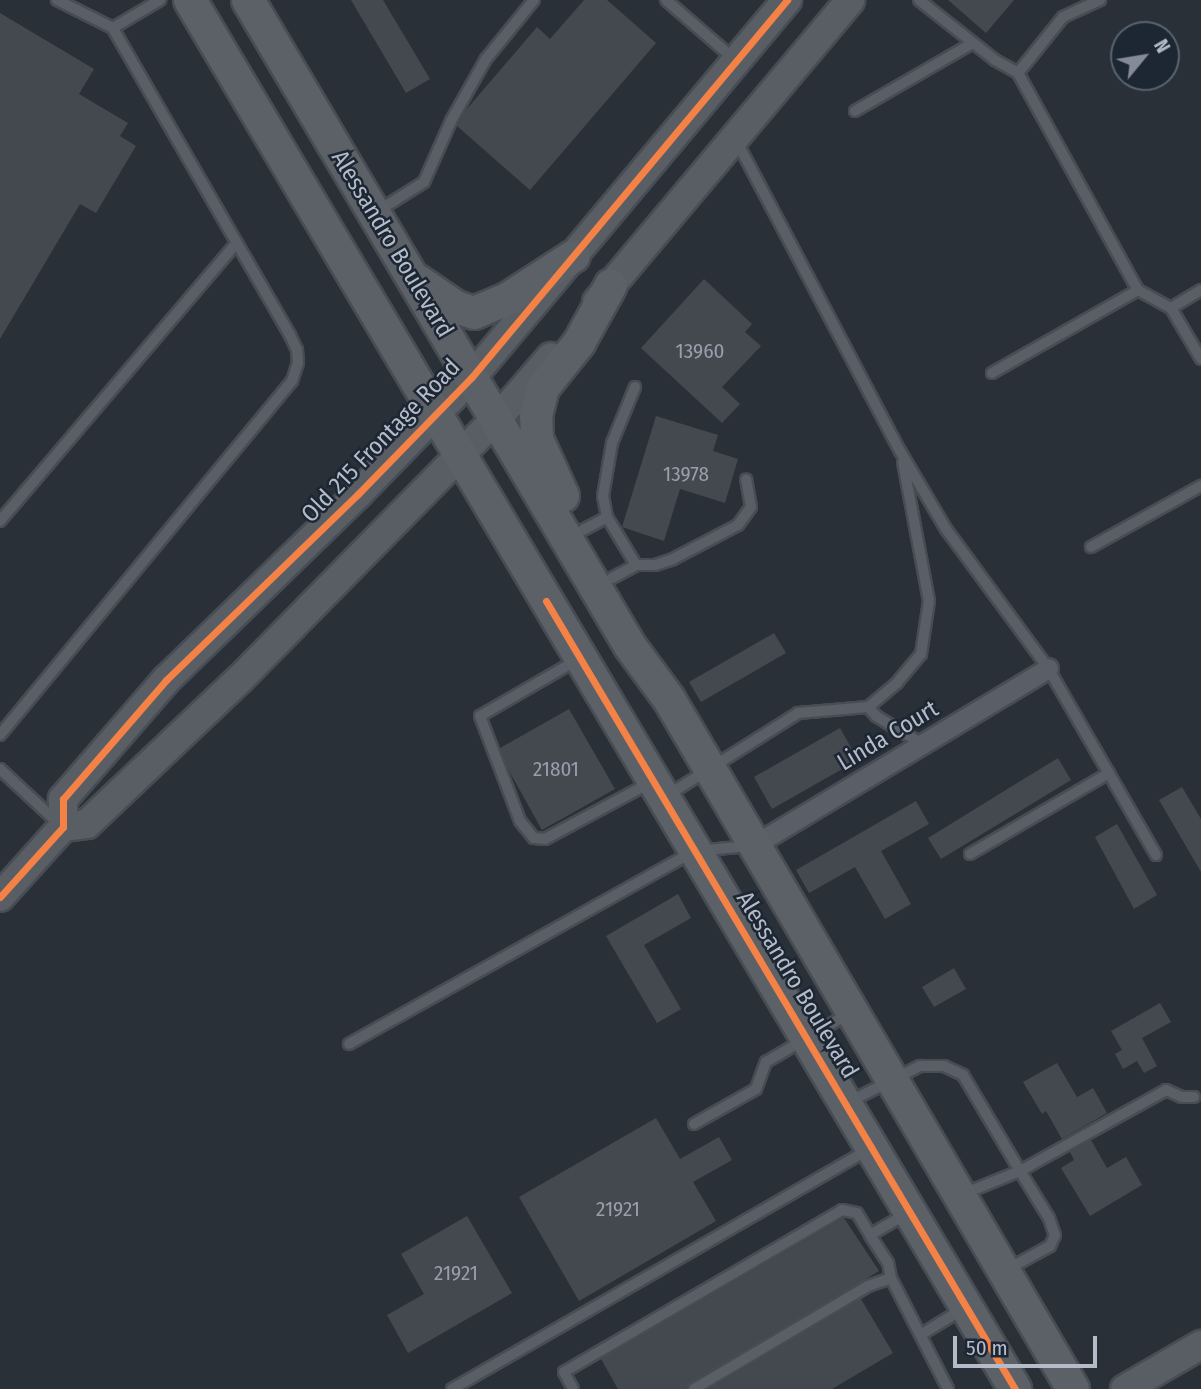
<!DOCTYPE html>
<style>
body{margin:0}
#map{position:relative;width:1201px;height:1389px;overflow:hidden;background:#2a3038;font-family:"Fira Sans Condensed",sans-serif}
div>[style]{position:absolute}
.building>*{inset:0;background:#444950}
.roads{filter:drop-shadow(2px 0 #484c53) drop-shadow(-2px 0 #484c53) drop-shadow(0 2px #484c53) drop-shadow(0 -2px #484c53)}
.lane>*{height:10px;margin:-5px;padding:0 5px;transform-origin:5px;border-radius:5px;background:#5a5e66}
.street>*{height:19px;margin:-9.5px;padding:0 9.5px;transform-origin:9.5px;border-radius:9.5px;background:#5a5e66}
.secondary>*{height:28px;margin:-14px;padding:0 14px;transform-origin:14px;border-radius:14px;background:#595d64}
.primary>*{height:32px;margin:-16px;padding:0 16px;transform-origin:16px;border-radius:16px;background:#5c6168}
.cycleway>*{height:7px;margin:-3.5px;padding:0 3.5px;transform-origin:3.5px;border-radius:3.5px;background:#f48246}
span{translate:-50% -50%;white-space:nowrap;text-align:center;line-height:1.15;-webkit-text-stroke:5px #1d2633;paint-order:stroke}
.number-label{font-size:21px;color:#989fab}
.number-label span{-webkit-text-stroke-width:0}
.street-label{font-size:24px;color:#b4bcc9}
.north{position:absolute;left:1110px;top:21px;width:70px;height:70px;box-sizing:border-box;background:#1d2633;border:2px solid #59626f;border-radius:50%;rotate:60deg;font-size:19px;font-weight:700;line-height:28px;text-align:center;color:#b4bcc9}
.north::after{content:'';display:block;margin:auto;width:24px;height:32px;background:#848b96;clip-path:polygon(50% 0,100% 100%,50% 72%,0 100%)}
.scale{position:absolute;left:953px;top:1336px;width:144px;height:32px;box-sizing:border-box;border:4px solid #b4bcc9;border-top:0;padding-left:9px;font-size:21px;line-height:24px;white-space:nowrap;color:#b4bcc9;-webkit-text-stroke:5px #1d2633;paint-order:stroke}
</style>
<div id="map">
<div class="building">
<div style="clip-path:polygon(351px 0,383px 0,430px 79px,406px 93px)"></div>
<div style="clip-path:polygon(584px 0,607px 0,656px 43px,530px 190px,457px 126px,466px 110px,537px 27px,550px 39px)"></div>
<div style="clip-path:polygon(948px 0,1014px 0,986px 33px)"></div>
<div style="clip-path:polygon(0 13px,94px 69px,79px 94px,128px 123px,120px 136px,136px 146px,96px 213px,80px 204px,0 339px)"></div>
<div style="clip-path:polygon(704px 279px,752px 324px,745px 332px,761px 346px,722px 387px,740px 404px,722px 423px,641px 348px)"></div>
<div style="clip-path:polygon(656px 416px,718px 435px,713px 451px,738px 459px,725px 503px,680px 489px,664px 541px,622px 527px)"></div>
<div style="clip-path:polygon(774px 633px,786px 653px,701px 702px,689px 682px)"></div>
<div style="clip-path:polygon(569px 709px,615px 789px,542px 830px,508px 769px,500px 748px)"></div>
<div style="clip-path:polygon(840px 728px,858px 760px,772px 809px,754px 777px)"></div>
<div style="clip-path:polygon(1058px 758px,1071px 780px,941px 859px,928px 838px)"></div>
<div style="clip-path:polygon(1182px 787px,1201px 819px,1201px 872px,1159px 800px)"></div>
<div style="clip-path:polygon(916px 801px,929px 824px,881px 851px,911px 904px,885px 919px,855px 867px,809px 893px,796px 870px)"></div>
<div style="clip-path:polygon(1117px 824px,1157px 895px,1134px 909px,1095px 837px)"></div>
<div style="clip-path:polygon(678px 894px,691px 918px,644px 945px,681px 1009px,657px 1023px,606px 936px)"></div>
<div style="clip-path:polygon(954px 968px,966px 989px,934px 1007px,922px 987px)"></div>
<div style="clip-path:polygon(1160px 1003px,1171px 1022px,1142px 1038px,1157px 1066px,1144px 1073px,1137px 1061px,1123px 1069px,1115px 1054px,1122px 1050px,1111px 1031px)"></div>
<div style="clip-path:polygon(1057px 1063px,1077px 1097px,1093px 1088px,1107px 1113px,1062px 1139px,1046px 1111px,1042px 1114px,1023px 1082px)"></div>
<div style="clip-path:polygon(656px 1118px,680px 1159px,719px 1137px,732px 1160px,693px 1182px,716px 1221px,579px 1301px,519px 1197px)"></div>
<div style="clip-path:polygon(1091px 1140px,1107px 1168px,1126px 1157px,1142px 1185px,1090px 1216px,1061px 1168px,1074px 1160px,1070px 1152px)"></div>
<div style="clip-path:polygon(467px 1216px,512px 1293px,408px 1353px,387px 1315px,424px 1294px,401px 1254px)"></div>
<div style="clip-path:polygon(844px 1218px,879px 1271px,690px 1383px,687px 1389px,618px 1389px,601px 1359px)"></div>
<div style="clip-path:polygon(861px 1299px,893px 1353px,832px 1389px,709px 1389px)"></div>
</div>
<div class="roads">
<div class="lane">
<div style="left:666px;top:0;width:90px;rotate:40.9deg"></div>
<div style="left:919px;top:0;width:97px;rotate:38.3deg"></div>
<div style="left:995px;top:60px;width:26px;rotate:29deg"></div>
<div style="left:1018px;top:73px;width:248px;rotate:61.1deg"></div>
<div style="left:1138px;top:290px;width:38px;rotate:29deg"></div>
<div style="left:1171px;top:308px;width:59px;rotate:59.5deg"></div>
<div style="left:113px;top:28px;width:55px;rotate:-30.8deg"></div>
<div style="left:1018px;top:73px;width:72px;rotate:-51.2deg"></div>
<div style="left:1063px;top:17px;width:41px;rotate:-24.7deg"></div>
<div style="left:855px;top:111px;width:136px;rotate:-30deg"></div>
<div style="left:737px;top:142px;width:349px;rotate:62.2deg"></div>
<div style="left:900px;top:451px;width:91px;rotate:59.5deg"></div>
<div style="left:946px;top:529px;width:172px;rotate:53.7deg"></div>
<div style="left:1048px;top:668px;width:216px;rotate:60deg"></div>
<div style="left:378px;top:211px;width:54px;rotate:-32.2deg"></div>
<div style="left:424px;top:182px;width:67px;rotate:-66.1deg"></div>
<div style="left:451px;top:121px;width:71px;rotate:-60.6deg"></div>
<div style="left:486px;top:59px;width:76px;rotate:-50.9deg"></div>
<div style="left:1171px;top:308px;width:35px;rotate:-31deg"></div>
<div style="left:992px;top:373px;width:168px;rotate:-29.6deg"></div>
<div style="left:635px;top:387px;width:61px;rotate:112.3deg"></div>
<div style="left:612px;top:443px;width:54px;rotate:99.6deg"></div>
<div style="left:603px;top:496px;width:21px;rotate:79deg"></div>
<div style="left:607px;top:517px;width:56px;rotate:58.9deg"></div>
<div style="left:636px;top:565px;width:19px"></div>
<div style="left:655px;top:565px;width:19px;rotate:-18deg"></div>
<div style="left:673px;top:559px;width:73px;rotate:-27.6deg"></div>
<div style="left:738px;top:525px;width:22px;rotate:-54deg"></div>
<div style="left:751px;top:507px;width:28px;rotate:-100deg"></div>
<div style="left:903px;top:462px;width:141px;rotate:79.4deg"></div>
<div style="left:929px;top:601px;width:54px;rotate:98.6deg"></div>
<div style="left:921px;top:654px;width:38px;rotate:130deg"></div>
<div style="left:897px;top:683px;width:38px;rotate:140deg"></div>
<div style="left:868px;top:707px;width:12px;rotate:48deg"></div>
<div style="left:876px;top:716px;width:54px;rotate:31.3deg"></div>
<div style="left:0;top:521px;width:364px;rotate:-49.6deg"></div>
<div style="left:583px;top:530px;width:27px;rotate:-28deg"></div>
<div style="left:1091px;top:547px;width:126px;rotate:-29deg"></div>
<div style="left:612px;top:578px;width:27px;rotate:-28deg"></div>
<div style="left:577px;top:660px;width:112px;rotate:150deg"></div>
<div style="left:480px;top:716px;width:112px;rotate:69.1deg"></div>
<div style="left:520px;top:821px;width:22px;rotate:51deg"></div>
<div style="left:534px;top:838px;width:11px;rotate:5deg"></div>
<div style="left:545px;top:839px;width:119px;rotate:-28.1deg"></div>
<div style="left:0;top:735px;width:459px;rotate:-50.5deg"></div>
<div style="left:292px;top:381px;width:19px;rotate:-72deg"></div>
<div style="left:298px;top:363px;width:13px;rotate:-94deg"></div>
<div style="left:297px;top:350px;width:17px;rotate:-115deg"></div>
<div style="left:290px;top:335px;width:354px;rotate:-120deg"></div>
<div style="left:113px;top:28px;width:63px;rotate:-153.4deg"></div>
<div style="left:0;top:769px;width:78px;rotate:42.9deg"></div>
<div style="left:668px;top:795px;width:154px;rotate:-32.2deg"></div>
<div style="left:798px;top:713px;width:70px;rotate:-4.9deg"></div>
<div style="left:970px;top:854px;width:161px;rotate:-30.2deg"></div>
<div style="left:349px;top:1044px;width:396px;rotate:-29.2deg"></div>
<div style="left:695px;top:851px;width:54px;rotate:-5.3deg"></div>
<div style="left:849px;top:1102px;width:80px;rotate:-26.9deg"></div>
<div style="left:920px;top:1066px;width:24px"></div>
<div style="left:944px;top:1066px;width:21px;rotate:25deg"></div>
<div style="left:963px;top:1075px;width:112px;rotate:59.3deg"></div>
<div style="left:1020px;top:1171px;width:167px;rotate:-29deg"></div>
<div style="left:1166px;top:1090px;width:17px;rotate:24deg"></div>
<div style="left:1182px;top:1097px;width:12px"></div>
<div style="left:694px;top:1124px;width:71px;rotate:-29.4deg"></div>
<div style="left:756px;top:1089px;width:29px;rotate:-70deg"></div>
<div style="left:766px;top:1062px;width:95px;rotate:-30.3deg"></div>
<div style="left:963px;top:1194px;width:61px;rotate:-22deg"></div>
<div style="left:1020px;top:1171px;width:55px;rotate:58.3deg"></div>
<div style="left:1049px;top:1218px;width:18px;rotate:71deg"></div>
<div style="left:1055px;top:1235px;width:12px;rotate:114deg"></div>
<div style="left:1050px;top:1246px;width:48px;rotate:151.3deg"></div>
<div style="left:891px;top:1278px;width:15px;rotate:-101deg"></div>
<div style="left:888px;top:1263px;width:33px;rotate:-123deg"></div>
<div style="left:870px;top:1235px;width:42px;rotate:-30.3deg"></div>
<div style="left:922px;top:1334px;width:48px;rotate:-31.4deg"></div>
<div style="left:452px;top:1389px;width:480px;rotate:-29.9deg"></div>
<div style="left:573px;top:1389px;width:19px;rotate:-118deg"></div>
<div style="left:564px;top:1372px;width:322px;rotate:-30.2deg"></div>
<div style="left:842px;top:1210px;width:15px;rotate:11deg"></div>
<div style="left:857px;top:1213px;width:26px;rotate:59deg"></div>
<div style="left:694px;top:1389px;width:202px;rotate:-30.6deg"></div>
<div style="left:868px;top:1286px;width:24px;rotate:-19deg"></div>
<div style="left:891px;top:1278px;width:125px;rotate:62.8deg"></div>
</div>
<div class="street">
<div style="left:754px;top:845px;width:343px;rotate:-31deg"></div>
</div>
<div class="secondary">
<div style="left:597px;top:302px;width:394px;rotate:-50deg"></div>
<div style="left:63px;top:827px;width:24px;rotate:-7deg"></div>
<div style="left:87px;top:824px;width:211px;rotate:-43.5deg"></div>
<div style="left:240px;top:679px;width:390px;rotate:-45.5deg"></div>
<div style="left:513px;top:401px;width:58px;rotate:-49.2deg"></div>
<div style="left:0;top:897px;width:94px;rotate:-48deg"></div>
<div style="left:63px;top:827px;width:28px;rotate:-90deg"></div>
<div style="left:63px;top:799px;width:157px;rotate:-49.1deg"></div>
<div style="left:166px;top:680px;width:267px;rotate:-44.1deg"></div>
<div style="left:358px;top:494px;width:162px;rotate:-45.8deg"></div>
<div style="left:471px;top:378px;width:493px;rotate:-50.1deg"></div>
<div style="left:1125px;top:1389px;width:88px;rotate:-30.1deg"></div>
</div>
<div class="primary">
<div style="left:190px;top:0;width:1616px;rotate:59.29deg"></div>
<div style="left:248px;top:0;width:699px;rotate:59.4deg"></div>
<div style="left:604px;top:602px;width:51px;rotate:59.4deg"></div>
<div style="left:630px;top:646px;width:66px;rotate:53.7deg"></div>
<div style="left:669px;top:699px;width:800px;rotate:59.65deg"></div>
<div style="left:418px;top:281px;width:46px;rotate:34.4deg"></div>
<div style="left:456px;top:307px;width:19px;rotate:18deg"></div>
<div style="left:474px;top:313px;width:38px;rotate:-23deg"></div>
<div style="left:509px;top:298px;width:77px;rotate:-32.9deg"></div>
<div style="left:563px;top:496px;width:63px;rotate:-114.5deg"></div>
<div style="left:537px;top:439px;width:23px;rotate:-92deg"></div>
<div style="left:536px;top:416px;width:29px;rotate:-76deg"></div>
<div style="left:543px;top:388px;width:58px;rotate:-51.3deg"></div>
<div style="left:579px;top:343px;width:66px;rotate:-61.1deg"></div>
</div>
</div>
<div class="cycleway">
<div style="left:546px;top:601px;width:917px;rotate:59.24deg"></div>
<div style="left:0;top:897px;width:94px;rotate:-48deg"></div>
<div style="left:63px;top:827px;width:28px;rotate:-90deg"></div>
<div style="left:63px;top:799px;width:157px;rotate:-49.1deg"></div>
<div style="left:166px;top:680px;width:267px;rotate:-44.1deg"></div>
<div style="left:358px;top:494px;width:162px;rotate:-45.8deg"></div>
<div style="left:471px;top:378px;width:493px;rotate:-50.1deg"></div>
</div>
<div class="number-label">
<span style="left:700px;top:351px">13960</span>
<span style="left:686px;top:474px">13978</span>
<span style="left:556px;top:769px">21801</span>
<span style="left:618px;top:1209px">21921</span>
<span style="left:456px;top:1273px">21921</span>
</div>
<div class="street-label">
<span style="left:392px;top:244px;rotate:59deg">Alessandro Boulevard</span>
<span style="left:381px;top:441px;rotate:-46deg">Old 215 Frontage Road</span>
<span style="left:888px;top:736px;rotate:-31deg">Linda Court</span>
<span style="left:797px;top:985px;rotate:59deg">Alessandro Boulevard</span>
</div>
<div class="north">N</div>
<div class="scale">50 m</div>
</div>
